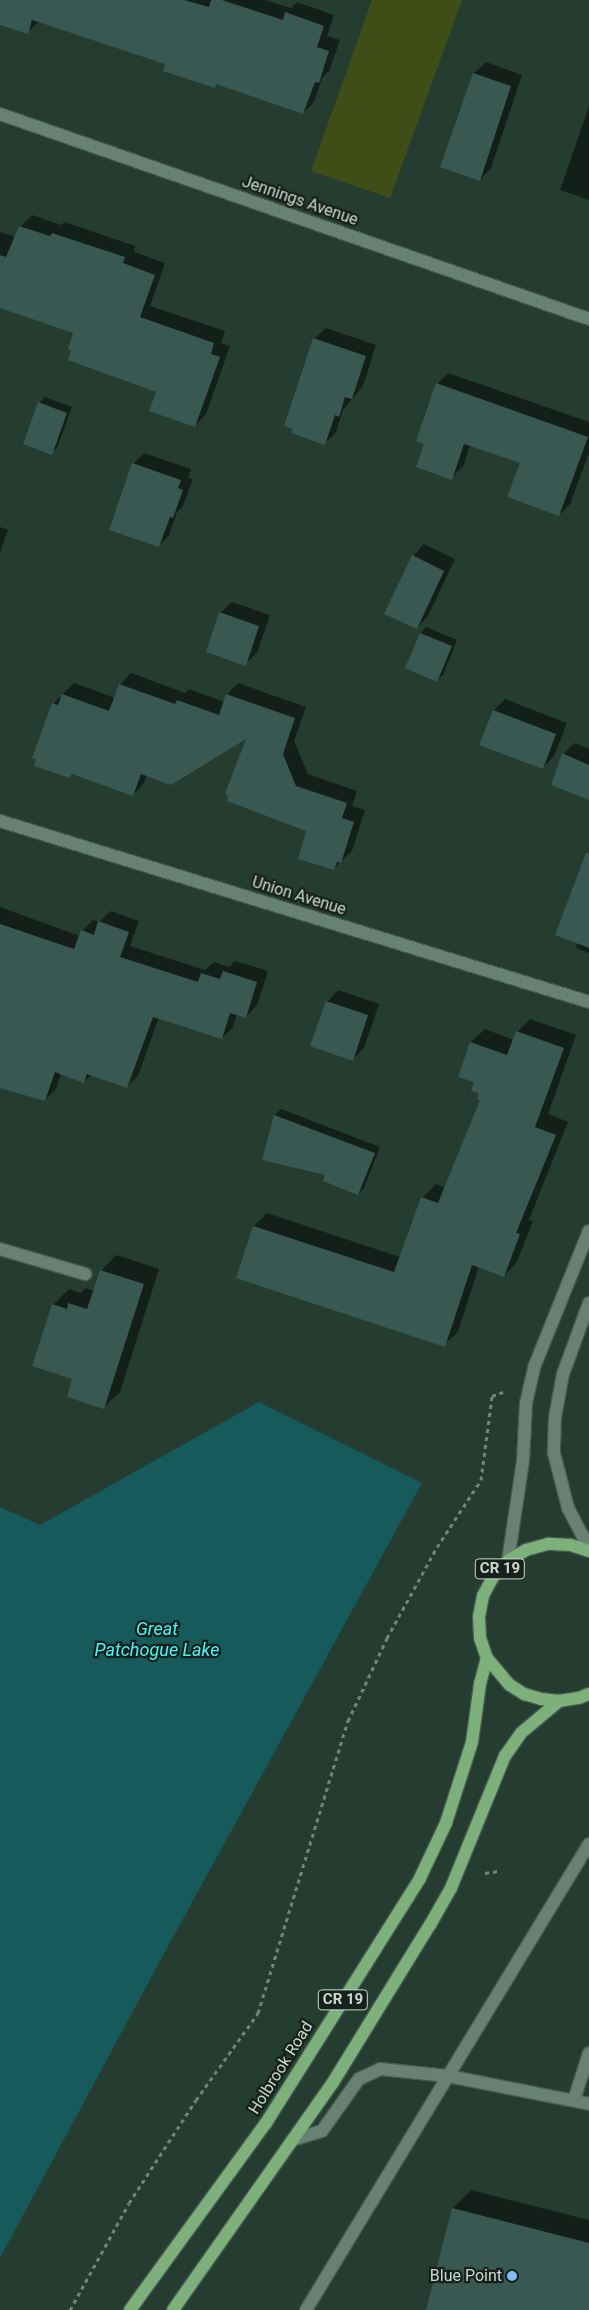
<!DOCTYPE html>
<style>
body{margin:0}
#map{position:relative;width:589px;height:2310px;overflow:hidden;background:#243d30;font-family:Roboto,sans-serif}
div>[style]{position:absolute}
.green>*{inset:0;background:#3f4d17}
.water>*{inset:0;background:#175a5b}
.shadow>*{inset:0;background:#0007}
.building>*{inset:0;background:#385851}
.path>*{height:3px;margin-top:-1.5px;transform-origin:0;background:repeating-linear-gradient(90deg,#71857a 0 4px,transparent 0 8px)}
.roads{filter:drop-shadow(1px 0 #455b50) drop-shadow(-1px 0 #455b50) drop-shadow(0 1px #455b50) drop-shadow(0 -1px #455b50)}
.lane>*{height:12px;margin:-6px;padding:0 6px;transform-origin:6px;border-radius:6px;background:#678273}
.street>*{height:12px;margin:-6px;padding:0 6px;transform-origin:6px;border-radius:6px;background:#678273}
.primary>*{height:12px;margin:-6px;padding:0 6px;transform-origin:6px;border-radius:6px;background:#7db07b}
.dots>*{width:14px;height:14px;translate:-50% -50%;box-sizing:border-box;border:2px solid #16211b;border-radius:50%}
span{translate:-50% -50%;white-space:nowrap;text-align:center;line-height:1.15;-webkit-text-stroke:4.5px #16211b;paint-order:stroke}
.shield-label span{padding:1px 4px;background:#16211b;border:1px solid;border-radius:4px;-webkit-text-stroke-width:0}
.shield-label{font-size:15px;color:#cbdad1;font-weight:700}
.street-label{font-size:16px;color:#cbdad1}
.poi-label{font-size:16px;color:#cbdad1}
.right{translate:-100% -50%;text-align:right}
.water-label{font-size:18px;color:#48f6f9;font-style:italic}
</style>
<div id="map">
<div class="green">
<div style="clip-path:polygon(372px 0,462px 0,390px 198px,311px 171px)"></div>
</div>
<div class="water">
<div style="clip-path:polygon(259px 1402px,422px 1483px,167px 1948px,0 2258px,0 1507px,40px 1525px)"></div>
</div>
<div class="shadow">
<div style="clip-path:polygon(0 0,265px 0,291px 8px,297px 2px,334px 15px,327px 36px,340px 40px,329px 71px,322px 78px,314px 102px,303px 113px,217px 83px,214px 86px,167px 63px,38px 22px,27px 33px,0 24px)"></div>
<div style="clip-path:polygon(486px 62px,522px 75px,491px 168px,480px 180px,442px 166px,474px 73px)"></div>
<div style="clip-path:polygon(589px 106px,589px 200px,560px 190px)"></div>
<div style="clip-path:polygon(32px 215px,61px 225px,65px 222px,135px 246px,134px 252px,165px 263px,150px 306px,225px 331px,221px 343px,230px 346px,206px 414px,195px 426px,158px 391px,75px 333px,0 307px,0 232px,16px 237px,20px 227px)"></div>
<div style="clip-path:polygon(326px 328px,376px 345px,363px 386px,343px 410px,336px 432px,325px 443px,314px 339px)"></div>
<div style="clip-path:polygon(448px 373px,589px 422px,589px 453px,570px 504px,559px 515px,521px 462px,470px 445px,463px 467px,451px 478px,425px 443px,437px 384px)"></div>
<div style="clip-path:polygon(45px 397px,72px 407px,57px 448px,51px 453px,39px 403px)"></div>
<div style="clip-path:polygon(144px 453px,191px 469px,188px 478px,193px 479px,183px 506px,177px 512px,169px 535px,159px 546px,133px 464px)"></div>
<div style="clip-path:polygon(0 527px,8px 530px,0 553px)"></div>
<div style="clip-path:polygon(424px 544px,455px 559px,428px 616px,417px 628px,413px 556px)"></div>
<div style="clip-path:polygon(232px 602px,270px 615px,257px 653px,245px 664px,220px 613px)"></div>
<div style="clip-path:polygon(426px 627px,457px 640px,443px 675px,437px 680px,421px 633px)"></div>
<div style="clip-path:polygon(131px 673px,185px 693px,189px 689px,224px 702px,227px 695px,238px 683px,306px 707px,294px 741px,308px 774px,357px 791px,352px 806px,365px 810px,352px 851px,333px 869px,308px 830px,230px 795px,248px 736px,147px 775px,144px 783px,133px 795px,73px 774px,70px 777px,53px 704px,74px 683px,115px 698px,120px 685px)"></div>
<div style="clip-path:polygon(505px 699px,567px 723px,554px 756px,543px 768px,494px 710px)"></div>
<div style="clip-path:polygon(575px 743px,589px 749px,589px 798px,563px 754px)"></div>
<div style="clip-path:polygon(589px 894px,589px 953px,576px 948px)"></div>
<div style="clip-path:polygon(0 907px,80px 936px,82px 931px,93px 920px,99px 922px,111px 911px,139px 921px,130px 946px,205px 970px,214px 962px,229px 967px,235px 961px,268px 971px,257px 1005px,246px 1017px,237px 1014px,233px 1027px,222px 1038px,159px 1017px,138px 1076px,127px 1087px,92px 1074px,84px 1082px,61px 1073px,56px 1089px,45px 1100px,0 1041px)"></div>
<div style="clip-path:polygon(338px 990px,379px 1004px,364px 1048px,353px 1059px,327px 1002px)"></div>
<div style="clip-path:polygon(530px 1019px,576px 1035px,548px 1114px,568px 1122px,529px 1220px,533px 1221px,517px 1262px,504px 1276px,479px 1266px,458px 1332px,444px 1345px,237px 1277px,254px 1226px,267px 1213px,400px 1257px,422px 1198px,436px 1184px,445px 1188px,481px 1100px,475px 1081px,460px 1076px,471px 1042px,485px 1029px,514px 1040px,517px 1032px)"></div>
<div style="clip-path:polygon(281px 1109px,380px 1147px,364px 1188px,358px 1194px,327px 1174px,263px 1159px,275px 1115px)"></div>
<div style="clip-path:polygon(116px 1255px,159px 1269px,120px 1392px,104px 1407px,74px 1378px,53px 1305px,69px 1289px,81px 1293px,85px 1288px,94px 1291px,101px 1271px)"></div>
<div style="clip-path:polygon(471px 2190px,589px 2220px,589px 2310px,427px 2310px,453px 2208px)"></div>
</div>
<div class="building">
<div style="clip-path:polygon(0 0,184px 0,209px 7px,211px 0,222px 0,283px 20px,285px 12px,324px 26px,317px 47px,329px 51px,319px 83px,315px 82px,303px 114px,216px 84px,215px 88px,163px 71px,165px 64px,32px 20px,28px 34px,0 25px)"></div>
<div style="clip-path:polygon(473px 73px,511px 86px,480px 181px,440px 167px)"></div>
<div style="clip-path:polygon(19px 226px,50px 236px,52px 233px,125px 257px,123px 263px,155px 275px,140px 317px,214px 343px,211px 354px,220px 357px,195px 427px,149px 411px,156px 392px,68px 360px,71px 350px,68px 349px,73px 333px,0 308px,0 255px,6px 257px)"></div>
<div style="clip-path:polygon(313px 338px,366px 356px,352px 399px,345px 397px,339px 417px,335px 415px,325px 445px,291px 433px,293px 429px,284px 426px)"></div>
<div style="clip-path:polygon(436px 383px,588px 437px,559px 516px,507px 497px,520px 463px,464px 444px,452px 480px,416px 467px,424px 444px,416px 441px)"></div>
<div style="clip-path:polygon(38px 402px,67px 413px,52px 455px,23px 444px)"></div>
<div style="clip-path:polygon(132px 463px,181px 480px,178px 488px,183px 490px,173px 518px,170px 517px,159px 547px,109px 530px)"></div>
<div style="clip-path:polygon(412px 555px,444px 571px,417px 629px,384px 614px)"></div>
<div style="clip-path:polygon(219px 612px,259px 626px,246px 666px,206px 652px)"></div>
<div style="clip-path:polygon(420px 633px,452px 646px,437px 682px,405px 668px)"></div>
<div style="clip-path:polygon(119px 684px,175px 704px,177px 700px,219px 715px,226px 694px,295px 718px,283px 754px,296px 786px,347px 803px,342px 818px,354px 822px,341px 863px,337px 862px,334px 870px,298px 859px,306px 831px,227px 801px,228px 796px,225px 794px,246px 739px,171px 785px,141px 774px,133px 796px,72px 774px,70px 778px,34px 766px,36px 759px,32px 758px,52px 703px,58px 705px,62px 694px,109px 711px)"></div>
<div style="clip-path:polygon(493px 710px,556px 734px,543px 769px,479px 745px)"></div>
<div style="clip-path:polygon(562px 753px,589px 765px,589px 800px,551px 785px)"></div>
<div style="clip-path:polygon(586px 853px,589px 853px,589px 948px,555px 935px)"></div>
<div style="clip-path:polygon(98px 921px,129px 932px,120px 957px,198px 982px,201px 973px,220px 979px,223px 971px,257px 982px,246px 1018px,230px 1013px,222px 1039px,153px 1017px,127px 1088px,87px 1074px,84px 1083px,55px 1072px,45px 1101px,0 1088px,0 924px,74px 949px,81px 930px,94px 935px)"></div>
<div style="clip-path:polygon(326px 1001px,368px 1015px,353px 1061px,310px 1046px)"></div>
<div style="clip-path:polygon(516px 1031px,564px 1048px,535px 1127px,556px 1135px,516px 1233px,520px 1234px,504px 1277px,472px 1265px,445px 1347px,236px 1278px,253px 1226px,394px 1272px,421px 1197px,438px 1203px,480px 1100px,477px 1099px,479px 1093px,471px 1091px,474px 1082px,458px 1077px,470px 1042px,507px 1055px)"></div>
<div style="clip-path:polygon(274px 1115px,375px 1153px,358px 1195px,323px 1181px,325px 1175px,262px 1160px)"></div>
<div style="clip-path:polygon(100px 1270px,144px 1284px,104px 1409px,67px 1397px,72px 1379px,32px 1366px,52px 1304px,67px 1309px,68px 1303px,87px 1309px)"></div>
<div style="clip-path:polygon(452px 2208px,589px 2243px,589px 2310px,426px 2310px)"></div>
</div>
<div class="path">
<div style="left:485px;top:1873px;width:13px;rotate:-9deg"></div>
<div style="left:70px;top:2310px;width:122px;rotate:-61.1deg"></div>
<div style="left:129px;top:2203px;width:123px;rotate:-57deg"></div>
<div style="left:196px;top:2100px;width:107px;rotate:-54.5deg"></div>
<div style="left:258px;top:2013px;width:306px;rotate:-72.9deg"></div>
<div style="left:348px;top:1721px;width:92px;rotate:-64.8deg"></div>
<div style="left:387px;top:1638px;width:104px;rotate:-61.2deg"></div>
<div style="left:437px;top:1547px;width:80px;rotate:-56.7deg"></div>
<div style="left:481px;top:1480px;width:85px;rotate:-82.5deg"></div>
<div style="left:492px;top:1396px;width:12px;rotate:-20deg"></div>
</div>
<div class="roads">
<div class="lane">
<div style="left:0;top:1249px;width:89px;rotate:16.4deg"></div>
<div style="left:574px;top:2100px;width:49px;rotate:-72.3deg"></div>
<div style="left:292px;top:2140px;width:31px;rotate:-17deg"></div>
<div style="left:322px;top:2131px;width:64px;rotate:-54.6deg"></div>
<div style="left:359px;top:2079px;width:23px;rotate:-25deg"></div>
<div style="left:380px;top:2069px;width:68px;rotate:5.9deg"></div>
<div style="left:448px;top:2076px;width:144px;rotate:11.2deg"></div>
<div style="left:306px;top:2310px;width:545px;rotate:-58.73deg"></div>
</div>
<div class="street">
<div style="left:0;top:114px;width:624px;rotate:19.19deg"></div>
<div style="left:0;top:821px;width:616px;rotate:17.08deg"></div>
<div style="left:589px;top:1303px;width:76px;rotate:110.1deg"></div>
<div style="left:563px;top:1374px;width:44px;rotate:100.5deg"></div>
<div style="left:555px;top:1417px;width:36px;rotate:92deg"></div>
<div style="left:554px;top:1453px;width:57px;rotate:75.7deg"></div>
<div style="left:568px;top:1508px;width:45px;rotate:62.3deg"></div>
<div style="left:508px;top:1561px;width:101px;rotate:-81.5deg"></div>
<div style="left:523px;top:1461px;width:58px;rotate:-87deg"></div>
<div style="left:526px;top:1403px;width:39px;rotate:-77deg"></div>
<div style="left:535px;top:1365px;width:144px;rotate:-68.1deg"></div>
</div>
<div class="primary">
<div style="left:589px;top:1551px;width:20px;rotate:-162deg"></div>
<div style="left:570px;top:1545px;width:22px;rotate:-177deg"></div>
<div style="left:548px;top:1544px;width:23px;rotate:165deg"></div>
<div style="left:526px;top:1550px;width:21px;rotate:149deg"></div>
<div style="left:508px;top:1561px;width:22px;rotate:133deg"></div>
<div style="left:493px;top:1577px;width:21px;rotate:118deg"></div>
<div style="left:483px;top:1596px;width:21px;rotate:101deg"></div>
<div style="left:479px;top:1617px;width:21px;rotate:87deg"></div>
<div style="left:480px;top:1638px;width:21px;rotate:71deg"></div>
<div style="left:487px;top:1658px;width:35px;rotate:50deg"></div>
<div style="left:510px;top:1685px;width:17px;rotate:33deg"></div>
<div style="left:524px;top:1694px;width:18px;rotate:16deg"></div>
<div style="left:541px;top:1699px;width:18px;rotate:6deg"></div>
<div style="left:559px;top:1701px;width:20px;rotate:-9deg"></div>
<div style="left:579px;top:1698px;width:11px;rotate:-22deg"></div>
<div style="left:130px;top:2310px;width:231px;rotate:-54deg"></div>
<div style="left:266px;top:2123px;width:289px;rotate:-57.8deg"></div>
<div style="left:420px;top:1878px;width:61px;rotate:-64.7deg"></div>
<div style="left:446px;top:1823px;width:85px;rotate:-72.2deg"></div>
<div style="left:472px;top:1742px;width:59px;rotate:-82.1deg"></div>
<div style="left:480px;top:1684px;width:27px;rotate:-75deg"></div>
<div style="left:173px;top:2310px;width:276px;rotate:-54.9deg"></div>
<div style="left:332px;top:2084px;width:187px;rotate:-58.4deg"></div>
<div style="left:430px;top:1925px;width:43px;rotate:-60.4deg"></div>
<div style="left:451px;top:1888px;width:143px;rotate:-67.8deg"></div>
<div style="left:505px;top:1756px;width:28px;rotate:-55deg"></div>
<div style="left:521px;top:1733px;width:50px;rotate:-40.1deg"></div>
</div>
</div>
<div class="dots">
<div style="left:512px;top:2276px;background:#84bcfb"></div>
</div>
<div class="shield-label">
<span style="left:500px;top:1569px">CR 19</span>
<span style="left:343px;top:2000px">CR 19</span>
</div>
<div class="street-label">
<span style="left:300px;top:201px;rotate:19deg">Jennings Avenue</span>
<span style="left:299px;top:896px;rotate:17deg">Union Avenue</span>
<span style="left:281px;top:2068px;rotate:-58deg">Holbrook Road</span>
</div>
<div class="poi-label">
<span class="right" style="left:502px;top:2276px">Blue Point</span>
</div>
<div class="water-label">
<span style="left:157px;top:1640px">Great<br>Patchogue Lake</span>
</div>
</div>
